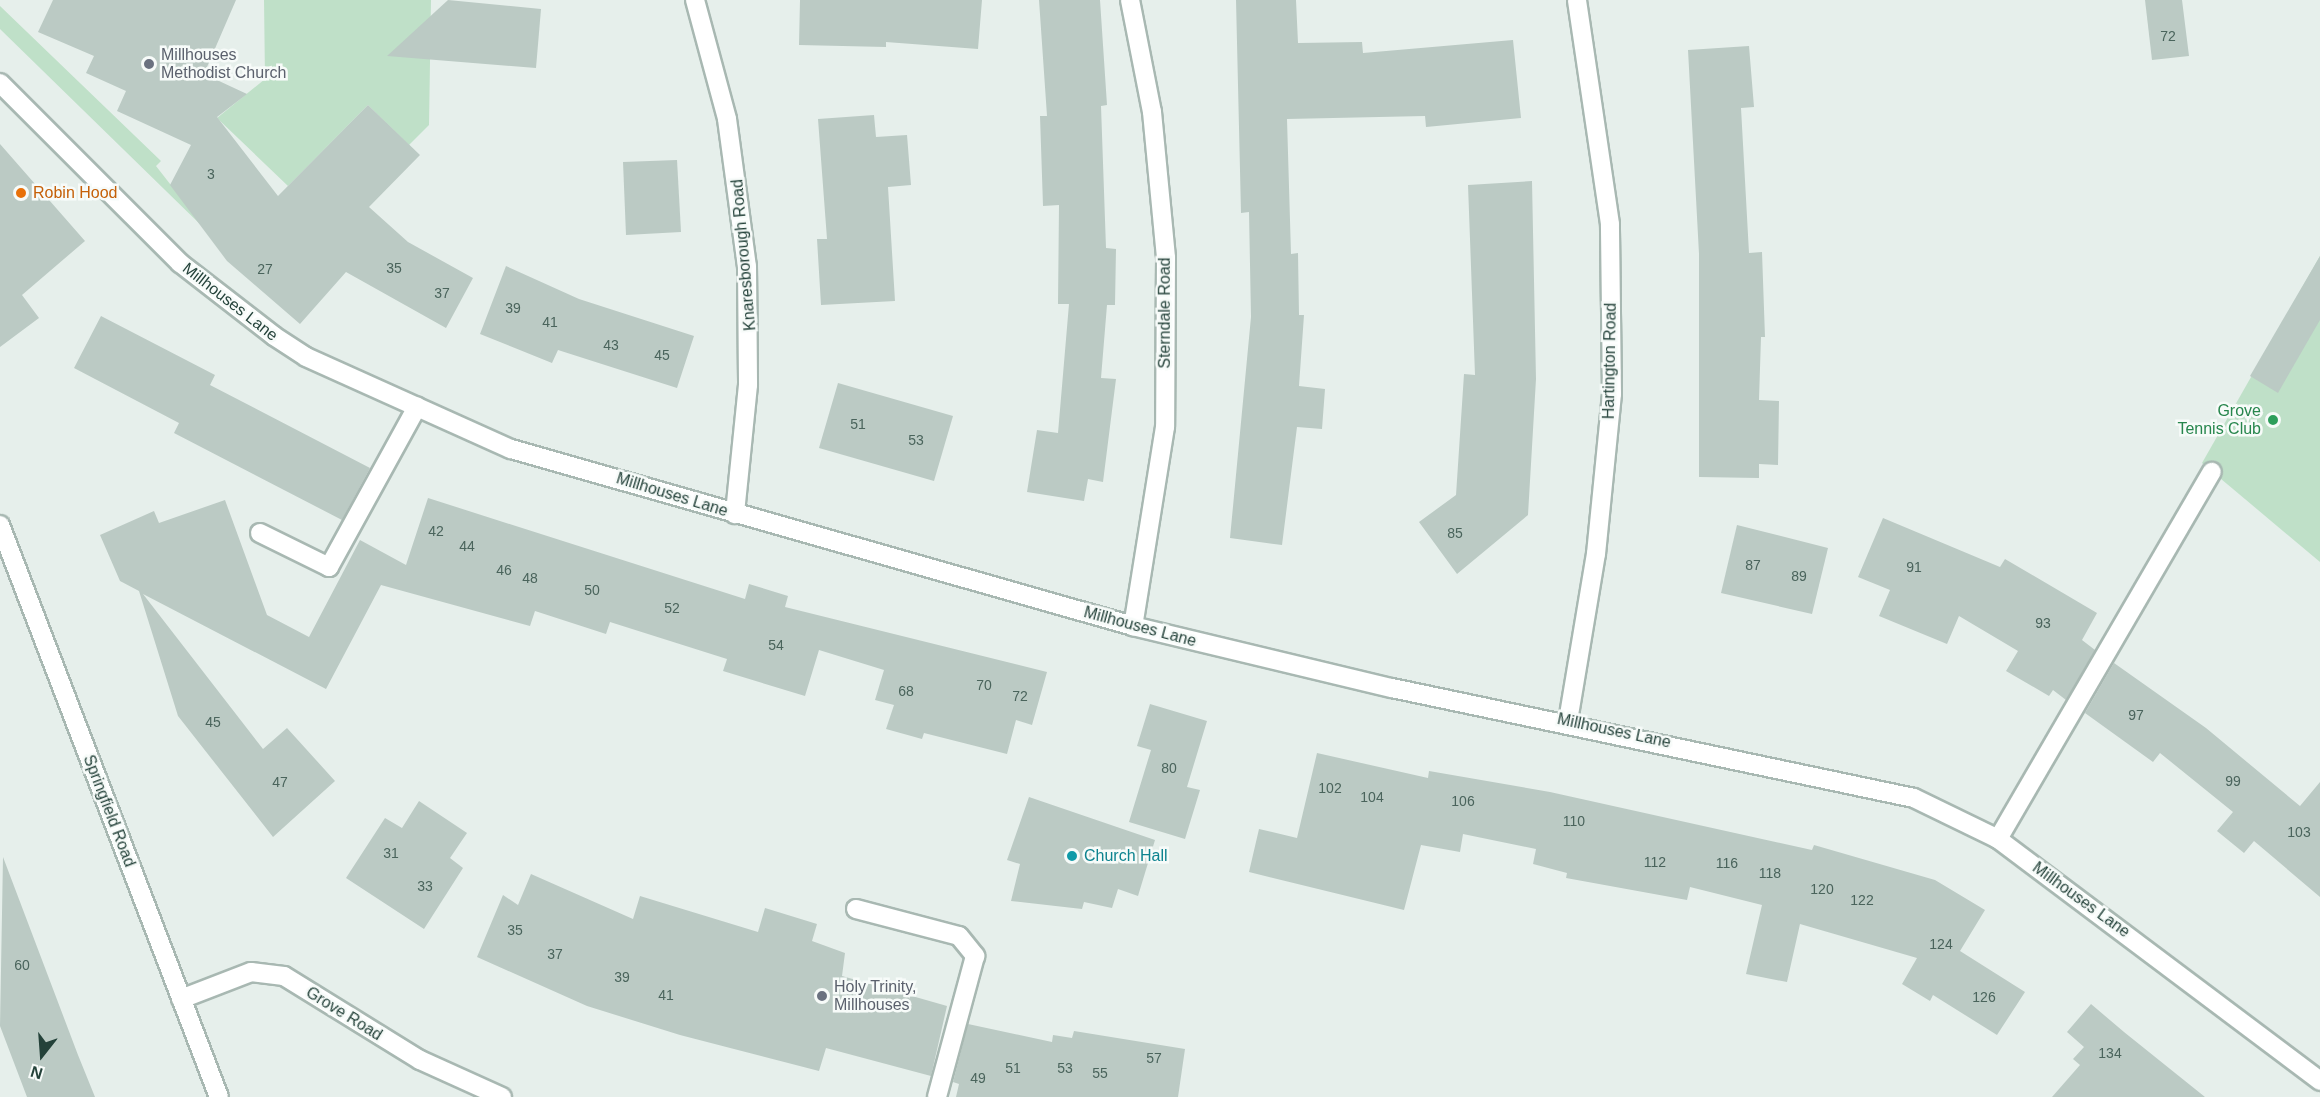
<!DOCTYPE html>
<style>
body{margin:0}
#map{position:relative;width:2320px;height:1097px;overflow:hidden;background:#e6efeb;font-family:Arial,sans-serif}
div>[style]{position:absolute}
.green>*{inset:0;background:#bfe0c8}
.building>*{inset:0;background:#bbcac4}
.roads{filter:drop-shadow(2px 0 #a8b8b2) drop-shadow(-2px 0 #a8b8b2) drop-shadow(0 2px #a8b8b2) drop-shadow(0 -2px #a8b8b2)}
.minor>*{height:18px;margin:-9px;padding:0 9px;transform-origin:9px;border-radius:9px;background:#fff}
.dots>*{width:16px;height:16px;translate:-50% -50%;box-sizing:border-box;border:3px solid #f7fbf9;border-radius:50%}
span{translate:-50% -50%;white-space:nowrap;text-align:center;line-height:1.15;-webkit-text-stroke:5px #f7fbf9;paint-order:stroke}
.number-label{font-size:14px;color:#4a645c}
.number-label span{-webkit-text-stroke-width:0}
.worship-label{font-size:16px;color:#5b616d}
.left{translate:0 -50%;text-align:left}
.food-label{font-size:16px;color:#c56008}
.street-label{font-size:16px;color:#24423a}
.leisure-label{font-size:16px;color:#27864d}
.right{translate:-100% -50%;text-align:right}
.culture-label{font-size:16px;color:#0d838f}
.north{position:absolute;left:12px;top:1025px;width:60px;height:60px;-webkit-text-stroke:4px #f7fbf9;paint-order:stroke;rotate:197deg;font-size:16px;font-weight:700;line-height:24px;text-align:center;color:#24423a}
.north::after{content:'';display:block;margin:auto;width:21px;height:27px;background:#24423a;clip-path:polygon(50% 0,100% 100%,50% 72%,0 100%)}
</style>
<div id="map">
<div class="green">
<div style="clip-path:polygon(264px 0,431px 0,429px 125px,409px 145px,368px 105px,288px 186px,217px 118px,265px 79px)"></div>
<div style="clip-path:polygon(0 6px,161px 161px,156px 166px,206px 230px,0 29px)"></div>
<div style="clip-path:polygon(2320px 256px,2320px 562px,2202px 463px)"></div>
</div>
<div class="building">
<div style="clip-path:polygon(53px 0,236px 0,204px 74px,247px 94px,217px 117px,278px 196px,368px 105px,420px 155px,369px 207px,408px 242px,473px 278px,446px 328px,346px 272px,300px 324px,227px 261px,170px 185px,191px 145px,117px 111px,126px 91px,86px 73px,94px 56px,38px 32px)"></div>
<div style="clip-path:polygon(448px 0,541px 9px,536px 68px,387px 56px)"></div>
<div style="clip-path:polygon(800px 0,982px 0,978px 49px,886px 42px,886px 47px,799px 45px)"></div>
<div style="clip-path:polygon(1039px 0,1100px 0,1107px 105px,1101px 106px,1106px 248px,1116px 249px,1115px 305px,1107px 305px,1101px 378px,1116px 379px,1103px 482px,1088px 479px,1084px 501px,1027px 492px,1037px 430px,1058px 433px,1069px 304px,1058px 304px,1059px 205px,1043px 206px,1040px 116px,1047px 116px)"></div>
<div style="clip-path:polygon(1236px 0,1296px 0,1298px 43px,1362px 42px,1363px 53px,1513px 40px,1521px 118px,1426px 127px,1425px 116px,1287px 119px,1291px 254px,1298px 253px,1299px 315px,1304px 315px,1299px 386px,1325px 389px,1322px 429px,1297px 427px,1282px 545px,1230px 538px,1251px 317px,1249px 212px,1241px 213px)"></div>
<div style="clip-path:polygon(2145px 0,2182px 0,2189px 56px,2152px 60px)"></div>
<div style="clip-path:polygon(1749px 46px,1754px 107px,1741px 108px,1749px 253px,1762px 252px,1765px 337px,1761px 337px,1759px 400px,1779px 401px,1778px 465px,1759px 464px,1759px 478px,1699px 477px,1699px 254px,1688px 50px)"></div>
<div style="clip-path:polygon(874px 115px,876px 137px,907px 135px,911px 185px,888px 187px,895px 301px,821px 305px,817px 239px,827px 239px,818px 119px)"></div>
<div style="clip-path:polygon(0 144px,85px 241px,22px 295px,39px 318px,0 347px)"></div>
<div style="clip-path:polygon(677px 160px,681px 232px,626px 235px,623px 162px)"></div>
<div style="clip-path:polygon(1532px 181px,1536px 379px,1528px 515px,1457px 574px,1419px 522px,1456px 495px,1464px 374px,1475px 375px,1468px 185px)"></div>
<div style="clip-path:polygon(2320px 256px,2320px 320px,2278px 393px,2250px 376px)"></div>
<div style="clip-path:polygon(506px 266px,579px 299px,694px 336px,677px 388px,558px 350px,552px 363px,480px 334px)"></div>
<div style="clip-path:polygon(101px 316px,215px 375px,210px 385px,370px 468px,342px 520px,174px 433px,179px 423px,74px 368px)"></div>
<div style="clip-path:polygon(838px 383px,953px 416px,934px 481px,819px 448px)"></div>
<div style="clip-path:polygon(428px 498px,745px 599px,749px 584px,788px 596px,785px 607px,1047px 672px,1032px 725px,1016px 720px,1007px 754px,924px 733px,922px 739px,886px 729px,894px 705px,875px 700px,884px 670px,819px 650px,805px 696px,723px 671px,727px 659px,610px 622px,606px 634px,535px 611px,530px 626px,381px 585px,326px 689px,143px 594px,263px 749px,287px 728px,335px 781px,273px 837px,178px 716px,139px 591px,120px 581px,100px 535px,154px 511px,159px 523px,225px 500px,267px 615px,309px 637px,360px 540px,406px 565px)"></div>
<div style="clip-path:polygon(1883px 518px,2000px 567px,2005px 559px,2097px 613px,2082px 640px,2095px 650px,2066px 700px,2053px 690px,2049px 696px,2006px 671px,2018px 651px,1959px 616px,1947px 644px,1879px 616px,1890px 590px,1858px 577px)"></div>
<div style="clip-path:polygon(1737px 525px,1828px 548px,1812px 614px,1721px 593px)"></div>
<div style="clip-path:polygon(2114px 663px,2206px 728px,2300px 806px,2320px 782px,2320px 897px,2254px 841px,2244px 853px,2217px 831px,2233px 812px,2160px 753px,2153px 762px,2085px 713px)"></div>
<div style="clip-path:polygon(1150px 704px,1207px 721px,1187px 787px,1200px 790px,1185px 839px,1129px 822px,1151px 750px,1137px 746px)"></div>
<div style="clip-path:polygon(1317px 753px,1428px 778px,1429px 771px,1550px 792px,1812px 850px,1814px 845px,1935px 880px,1985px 910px,1960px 951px,2025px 992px,1997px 1035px,1933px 995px,1930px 1001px,1902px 984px,1917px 958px,1800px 924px,1787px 982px,1746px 974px,1762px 905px,1690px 887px,1687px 900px,1566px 878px,1567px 873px,1533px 864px,1536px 849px,1463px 834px,1460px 852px,1421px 845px,1404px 910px,1249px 872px,1259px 829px,1297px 838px)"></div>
<div style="clip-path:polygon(1029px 797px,1155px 840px,1138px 896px,1118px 889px,1112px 908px,1084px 902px,1082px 909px,1011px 901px,1020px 864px,1007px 860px)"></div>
<div style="clip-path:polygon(419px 801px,467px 833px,450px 858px,463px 868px,424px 929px,346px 878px,385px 818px,402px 828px)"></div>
<div style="clip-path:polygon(3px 857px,78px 1055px,95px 1097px,27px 1097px,0 1026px)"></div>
<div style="clip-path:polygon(531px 874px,633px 919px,640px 896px,758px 932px,765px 908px,817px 924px,812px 941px,845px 953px,842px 976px,947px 1006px,931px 1076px,826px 1048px,819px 1071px,680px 1035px,587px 1006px,477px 957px,503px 895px,518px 905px)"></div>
<div style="clip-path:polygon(2091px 1004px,2124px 1032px,2205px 1097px,2052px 1097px,2080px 1065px,2073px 1059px,2084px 1047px,2067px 1032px)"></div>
<div style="clip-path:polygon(968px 1024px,1052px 1042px,1053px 1035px,1072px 1038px,1074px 1031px,1185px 1049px,1178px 1097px,956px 1097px,959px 1084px,953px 1082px)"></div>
</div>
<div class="roads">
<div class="minor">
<div style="left:695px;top:0;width:123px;rotate:74.9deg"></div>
<div style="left:727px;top:119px;width:148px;rotate:82.3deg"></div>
<div style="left:747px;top:266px;width:119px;rotate:89.5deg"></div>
<div style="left:748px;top:385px;width:130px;rotate:95.8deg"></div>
<div style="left:1130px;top:0;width:114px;rotate:78.9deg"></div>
<div style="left:1152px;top:112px;width:147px;rotate:84.5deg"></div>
<div style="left:1166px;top:258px;width:169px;rotate:90.3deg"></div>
<div style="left:1165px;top:427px;width:202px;rotate:99.1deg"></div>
<div style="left:0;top:83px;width:255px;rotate:45deg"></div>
<div style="left:180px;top:263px;width:119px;rotate:37.8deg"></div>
<div style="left:274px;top:336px;width:38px;rotate:33deg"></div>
<div style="left:306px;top:357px;width:225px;rotate:24.2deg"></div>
<div style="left:511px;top:449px;width:647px;rotate:15.88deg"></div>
<div style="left:1133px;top:626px;width:266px;rotate:13.5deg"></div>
<div style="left:1392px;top:688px;width:533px;rotate:11.9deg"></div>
<div style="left:1914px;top:798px;width:93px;rotate:26deg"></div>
<div style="left:1998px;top:839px;width:403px;rotate:36.9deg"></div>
<div style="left:0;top:525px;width:612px;rotate:69.05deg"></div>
<div style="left:260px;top:533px;width:77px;rotate:26.2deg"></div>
<div style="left:329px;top:567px;width:183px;rotate:-61.2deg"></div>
<div style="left:1568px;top:721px;width:169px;rotate:-80.5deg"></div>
<div style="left:1596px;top:554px;width:161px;rotate:-84.3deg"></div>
<div style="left:1612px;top:394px;width:170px;rotate:-90.7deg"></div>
<div style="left:1610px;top:224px;width:226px;rotate:-98.4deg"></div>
<div style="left:1998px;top:839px;width:425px;rotate:-59.8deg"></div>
<div style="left:856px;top:909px;width:106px;rotate:14.7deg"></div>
<div style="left:959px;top:936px;width:26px;rotate:51deg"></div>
<div style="left:975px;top:956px;width:146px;rotate:105.1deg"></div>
<div style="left:181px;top:999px;width:75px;rotate:-21.1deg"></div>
<div style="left:251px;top:972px;width:33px;rotate:7deg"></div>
<div style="left:284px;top:976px;width:160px;rotate:31.7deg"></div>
<div style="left:420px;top:1060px;width:90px;rotate:24.3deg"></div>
</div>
</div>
<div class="dots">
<div style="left:149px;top:64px;background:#6b7280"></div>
<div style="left:21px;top:193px;background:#e8710a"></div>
<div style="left:2273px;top:420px;background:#2e9e5b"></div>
<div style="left:1072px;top:856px;background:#0f9aa8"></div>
<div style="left:822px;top:996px;background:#6b7280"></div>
</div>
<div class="number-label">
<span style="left:2168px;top:36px">72</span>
<span style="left:211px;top:174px">3</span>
<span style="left:394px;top:268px">35</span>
<span style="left:265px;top:269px">27</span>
<span style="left:442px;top:293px">37</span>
<span style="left:513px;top:308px">39</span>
<span style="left:550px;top:322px">41</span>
<span style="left:611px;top:345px">43</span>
<span style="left:662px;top:355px">45</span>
<span style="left:858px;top:424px">51</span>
<span style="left:916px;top:440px">53</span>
<span style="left:436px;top:531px">42</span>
<span style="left:1455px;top:533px">85</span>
<span style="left:467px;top:546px">44</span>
<span style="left:1753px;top:565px">87</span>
<span style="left:1914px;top:567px">91</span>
<span style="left:504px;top:570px">46</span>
<span style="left:1799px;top:576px">89</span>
<span style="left:530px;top:578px">48</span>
<span style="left:592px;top:590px">50</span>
<span style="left:672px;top:608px">52</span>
<span style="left:2043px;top:623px">93</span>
<span style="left:776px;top:645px">54</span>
<span style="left:984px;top:685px">70</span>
<span style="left:906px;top:691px">68</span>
<span style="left:1020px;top:696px">72</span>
<span style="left:2136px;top:715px">97</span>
<span style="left:213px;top:722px">45</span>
<span style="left:1169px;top:768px">80</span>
<span style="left:2233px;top:781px">99</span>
<span style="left:280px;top:782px">47</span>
<span style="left:1330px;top:788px">102</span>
<span style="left:1372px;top:797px">104</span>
<span style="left:1463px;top:801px">106</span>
<span style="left:1574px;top:821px">110</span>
<span style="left:2299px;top:832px">103</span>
<span style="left:391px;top:853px">31</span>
<span style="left:1655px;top:862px">112</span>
<span style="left:1727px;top:863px">116</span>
<span style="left:1770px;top:873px">118</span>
<span style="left:425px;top:886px">33</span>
<span style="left:1822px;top:889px">120</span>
<span style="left:1862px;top:900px">122</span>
<span style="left:515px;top:930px">35</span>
<span style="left:1941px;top:944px">124</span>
<span style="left:555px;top:954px">37</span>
<span style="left:22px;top:965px">60</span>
<span style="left:622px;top:977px">39</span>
<span style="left:666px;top:995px">41</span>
<span style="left:1984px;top:997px">126</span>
<span style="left:2110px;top:1053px">134</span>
<span style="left:1154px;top:1058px">57</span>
<span style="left:1013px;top:1068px">51</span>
<span style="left:1065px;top:1068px">53</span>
<span style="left:1100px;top:1073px">55</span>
<span style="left:978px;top:1078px">49</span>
</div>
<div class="worship-label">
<span class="left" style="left:161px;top:64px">Millhouses<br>Methodist Church</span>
<span class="left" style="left:834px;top:996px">Holy Trinity,<br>Millhouses</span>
</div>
<div class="food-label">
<span class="left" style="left:33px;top:193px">Robin Hood</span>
</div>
<div class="street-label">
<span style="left:744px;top:255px;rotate:-95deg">Knaresborough Road</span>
<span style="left:230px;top:302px;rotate:38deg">Millhouses Lane</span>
<span style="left:1165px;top:313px;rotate:-90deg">Sterndale Road</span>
<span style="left:1610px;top:361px;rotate:-89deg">Hartington Road</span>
<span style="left:672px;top:495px;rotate:17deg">Millhouses Lane</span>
<span style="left:1140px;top:627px;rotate:15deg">Millhouses Lane</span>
<span style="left:1614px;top:731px;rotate:12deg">Millhouses Lane</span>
<span style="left:109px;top:811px;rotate:69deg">Springfield Road</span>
<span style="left:2081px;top:900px;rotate:36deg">Millhouses Lane</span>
<span style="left:344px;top:1014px;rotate:32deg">Grove Road</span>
</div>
<div class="leisure-label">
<span class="right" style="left:2261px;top:420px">Grove<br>Tennis Club</span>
</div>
<div class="culture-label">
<span class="left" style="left:1084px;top:856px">Church Hall</span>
</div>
<div class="north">N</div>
</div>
